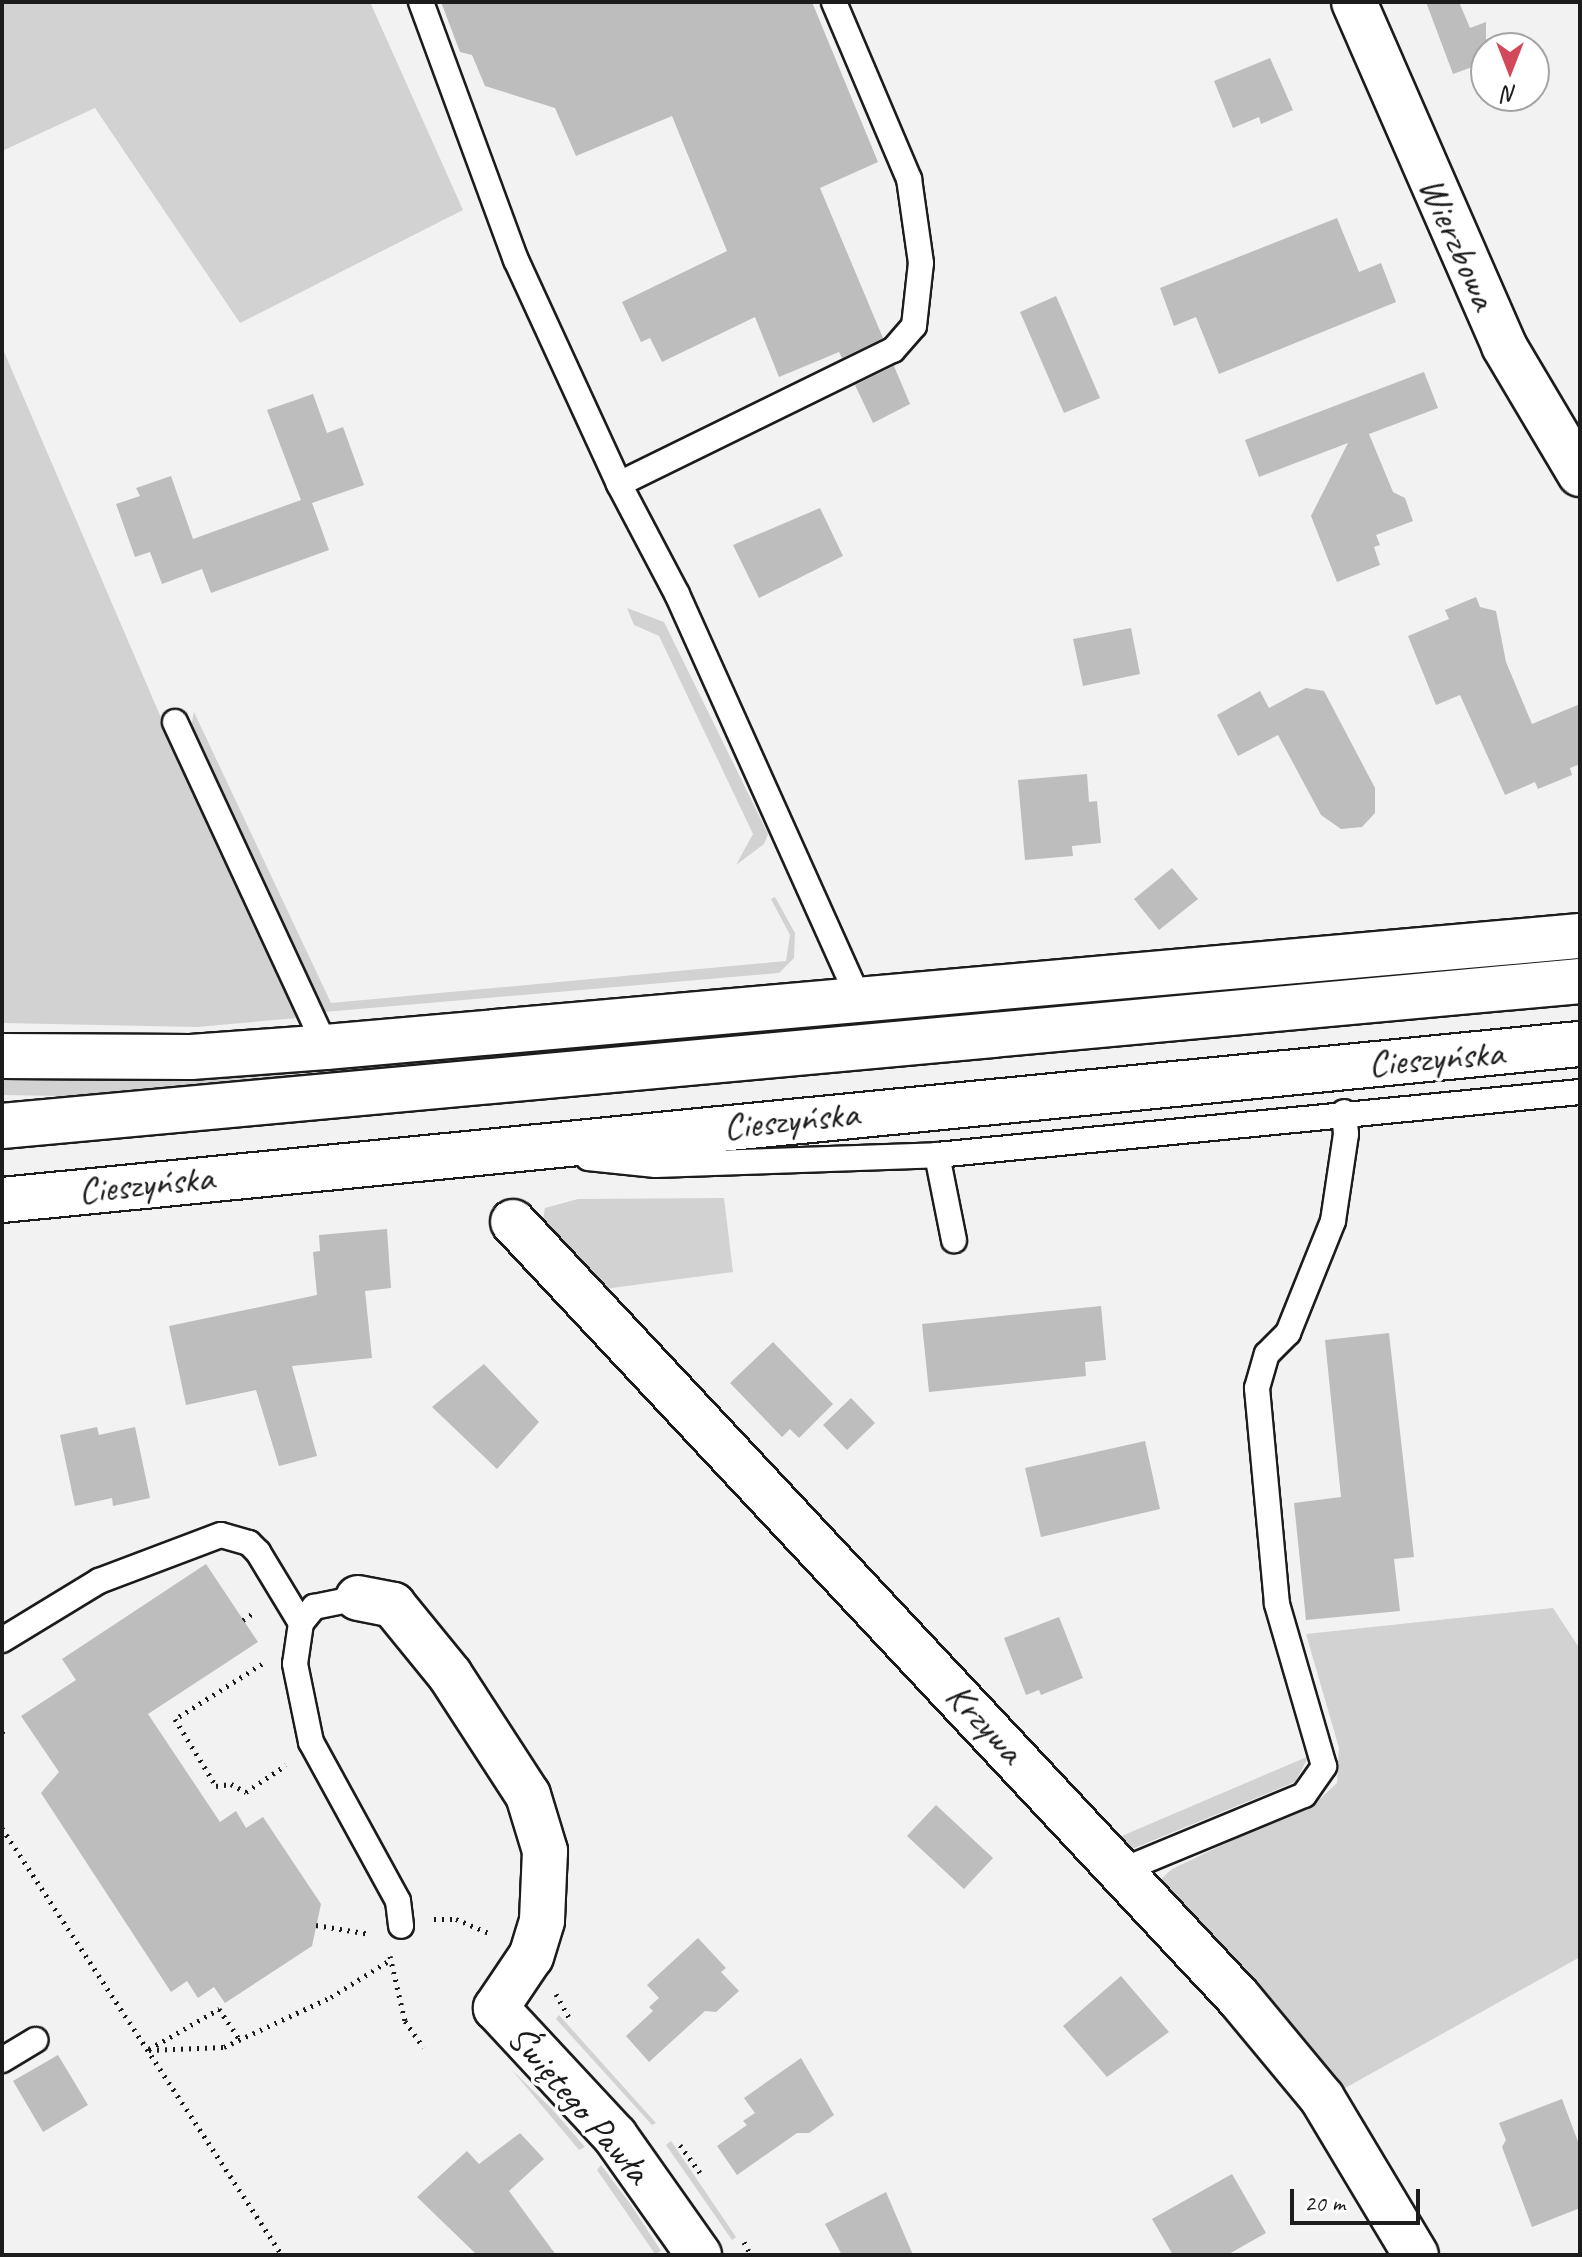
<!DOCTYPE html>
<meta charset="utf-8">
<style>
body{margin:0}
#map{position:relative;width:1582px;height:2257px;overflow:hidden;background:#f2f2f2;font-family:Caveat,sans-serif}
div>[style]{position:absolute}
.green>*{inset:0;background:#d2d2d2}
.building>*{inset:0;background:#bdbdbd}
.path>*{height:5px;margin-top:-2.5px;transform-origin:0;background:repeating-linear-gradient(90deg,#1c1c1c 0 2px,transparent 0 8px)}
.roads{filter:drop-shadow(2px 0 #1c1c1c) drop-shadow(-2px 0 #1c1c1c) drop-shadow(0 2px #1c1c1c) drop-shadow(0 -2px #1c1c1c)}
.lane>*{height:24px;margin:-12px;padding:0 12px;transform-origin:12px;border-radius:12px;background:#fff}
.street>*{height:44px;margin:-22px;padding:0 22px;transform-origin:22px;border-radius:22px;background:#fff}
.secondary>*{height:44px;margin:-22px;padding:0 22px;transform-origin:22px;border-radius:22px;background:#fff}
span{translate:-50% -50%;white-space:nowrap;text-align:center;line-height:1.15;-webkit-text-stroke:7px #fff;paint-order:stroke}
.street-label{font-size:38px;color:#1c1c1c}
.frame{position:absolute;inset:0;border:4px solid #1c1c1c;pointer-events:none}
.north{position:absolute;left:1470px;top:32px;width:80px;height:80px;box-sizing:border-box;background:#fff;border:2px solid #a4a4a4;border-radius:50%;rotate:180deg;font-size:22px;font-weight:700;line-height:32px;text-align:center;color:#1c1c1c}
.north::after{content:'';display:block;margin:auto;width:28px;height:36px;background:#d1495b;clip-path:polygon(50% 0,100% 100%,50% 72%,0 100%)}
.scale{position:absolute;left:1290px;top:2189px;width:130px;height:36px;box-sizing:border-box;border:4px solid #1c1c1c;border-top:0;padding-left:10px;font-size:24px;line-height:28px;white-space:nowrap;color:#1c1c1c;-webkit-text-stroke:6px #fff;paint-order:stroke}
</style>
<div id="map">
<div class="green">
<div style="clip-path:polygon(2px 2px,370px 2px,463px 210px,240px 323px,95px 108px,2px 151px)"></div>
<div style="clip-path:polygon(2px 347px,171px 741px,297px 1018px,197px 1027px,2px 1023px)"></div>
<div style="clip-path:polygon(627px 608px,664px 622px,768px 834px,764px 844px,736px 865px,753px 834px,659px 636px,634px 625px)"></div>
<div style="clip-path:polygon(194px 712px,331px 1003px,786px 961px,790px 935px,771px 899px,775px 897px,795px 933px,794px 958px,779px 973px,324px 1012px,191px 727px)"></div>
<div style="clip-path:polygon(445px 1052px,446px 1067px,125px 1097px,2px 1095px,2px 1072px)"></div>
<div style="clip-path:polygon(724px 1198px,733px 1272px,604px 1289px,541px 1231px,545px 1208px,578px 1199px)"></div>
<div style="clip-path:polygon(1553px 1608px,1580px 1649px,1580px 1957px,1338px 2092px,1164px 1894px,1161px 1879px,1172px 1869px,1321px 1798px,1337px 1783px,1339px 1748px,1306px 1634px)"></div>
<div style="clip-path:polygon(1309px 1756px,1295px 1782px,1132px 1849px,1117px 1838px)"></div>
<div style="clip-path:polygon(559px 2015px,656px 2123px,652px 2125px,556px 2019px)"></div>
<div style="clip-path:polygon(512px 2070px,552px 2109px,585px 2147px,579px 2150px)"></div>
<div style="clip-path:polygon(671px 2141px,736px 2237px,732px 2240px,666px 2145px)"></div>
<div style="clip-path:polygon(601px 2165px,631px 2205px,661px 2251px,655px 2254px,597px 2170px)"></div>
</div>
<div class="building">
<div style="clip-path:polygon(441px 2px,812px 2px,878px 162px,820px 188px,883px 338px,842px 358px,839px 352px,779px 377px,755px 317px,662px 362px,650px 338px,641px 342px,622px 302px,727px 251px,672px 116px,576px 156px,555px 108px,485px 86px,472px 55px,460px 52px)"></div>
<div style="clip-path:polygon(1426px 2px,1459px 2px,1470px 28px,1486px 22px,1486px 62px,1453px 74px)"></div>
<div style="clip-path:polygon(1270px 58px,1293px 110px,1261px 124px,1259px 117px,1233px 128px,1214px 81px)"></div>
<div style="clip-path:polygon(1337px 218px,1359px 272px,1381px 263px,1396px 302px,1219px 374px,1196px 317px,1174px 326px,1160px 288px)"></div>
<div style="clip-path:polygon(1056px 296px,1100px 398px,1064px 413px,1020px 312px)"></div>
<div style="clip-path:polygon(894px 366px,910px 404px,873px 423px,855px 385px)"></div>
<div style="clip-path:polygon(1424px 372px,1438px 408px,1369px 434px,1393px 492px,1405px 498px,1413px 521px,1376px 535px,1380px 545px,1374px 547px,1380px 565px,1337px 582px,1311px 516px,1348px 443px,1259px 477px,1245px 440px)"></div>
<div style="clip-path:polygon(313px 394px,327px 433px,343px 427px,364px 485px,312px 503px,329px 550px,211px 593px,202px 569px,162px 584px,150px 552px,135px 557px,116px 504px,140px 496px,136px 488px,171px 476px,193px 539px,301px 500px,267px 410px)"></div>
<div style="clip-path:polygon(820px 508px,843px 556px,759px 598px,733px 545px)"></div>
<div style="clip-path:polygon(1476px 597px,1480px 607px,1496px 611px,1506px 662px,1532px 724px,1580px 704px,1580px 764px,1570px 768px,1572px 775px,1538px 789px,1535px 782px,1505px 795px,1460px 695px,1436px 705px,1408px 636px,1449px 619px,1445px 610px)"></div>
<div style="clip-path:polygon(1131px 628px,1140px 674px,1083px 686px,1073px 639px)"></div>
<div style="clip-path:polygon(1306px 688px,1324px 691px,1375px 788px,1375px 813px,1362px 827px,1341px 829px,1321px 815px,1278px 735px,1238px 756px,1217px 715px,1260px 691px,1269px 708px)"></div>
<div style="clip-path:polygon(1087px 774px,1089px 802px,1097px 801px,1101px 843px,1072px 846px,1073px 856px,1025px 860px,1018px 780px)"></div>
<div style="clip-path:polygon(1172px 868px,1198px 899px,1159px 930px,1134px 899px)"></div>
<div style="clip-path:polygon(387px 1229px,391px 1288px,365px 1291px,372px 1358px,292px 1366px,317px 1456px,279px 1466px,256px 1390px,186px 1405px,169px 1326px,317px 1295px,313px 1252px,320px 1251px,319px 1235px)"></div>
<div style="clip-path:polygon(1101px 1306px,1106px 1360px,1085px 1362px,1086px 1376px,929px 1392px,922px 1324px)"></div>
<div style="clip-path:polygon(1389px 1333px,1414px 1557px,1394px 1559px,1400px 1611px,1306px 1620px,1294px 1503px,1341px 1497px,1325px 1340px)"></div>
<div style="clip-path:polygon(773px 1342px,833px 1404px,799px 1438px,790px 1429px,782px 1437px,730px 1383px)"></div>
<div style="clip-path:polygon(484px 1364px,539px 1422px,497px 1469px,432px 1407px)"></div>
<div style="clip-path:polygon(851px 1398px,875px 1423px,847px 1450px,823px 1425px)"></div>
<div style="clip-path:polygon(97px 1427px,99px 1435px,135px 1427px,150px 1498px,113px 1506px,112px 1498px,75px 1506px,60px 1435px)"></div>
<div style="clip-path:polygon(1145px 1441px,1160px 1509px,1041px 1537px,1025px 1468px)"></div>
<div style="clip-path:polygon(206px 1564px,258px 1642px,148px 1714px,220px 1822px,236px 1811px,246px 1828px,263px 1817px,321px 1904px,312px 1946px,225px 2003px,214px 1987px,198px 1998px,187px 1981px,171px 1992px,41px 1793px,59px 1772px,21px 1716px,76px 1680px,62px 1659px)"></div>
<div style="clip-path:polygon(1059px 1617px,1083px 1678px,1041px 1695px,1039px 1690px,1026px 1695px,1004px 1638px)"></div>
<div style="clip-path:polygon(936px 1805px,993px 1858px,964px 1889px,907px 1836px)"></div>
<div style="clip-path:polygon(698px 1938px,726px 1968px,721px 1972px,739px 1991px,716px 2012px,705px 2011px,649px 2062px,626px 2036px,653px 2011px,649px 2007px,659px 1998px,647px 1985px)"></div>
<div style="clip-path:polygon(1121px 1976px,1169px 2032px,1107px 2077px,1063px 2026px)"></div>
<div style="clip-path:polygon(58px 2055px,88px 2105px,43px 2132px,13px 2081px)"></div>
<div style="clip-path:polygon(801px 2058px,834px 2115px,809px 2133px,797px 2133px,737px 2175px,717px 2146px,747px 2125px,743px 2121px,755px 2113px,744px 2098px)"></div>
<div style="clip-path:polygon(1562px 2099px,1580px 2147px,1580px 2208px,1532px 2227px,1502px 2147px,1506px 2140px,1499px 2123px)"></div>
<div style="clip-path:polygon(520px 2133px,544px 2159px,509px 2191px,556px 2255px,477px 2255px,417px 2197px,467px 2151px,479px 2164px)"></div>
<div style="clip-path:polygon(1232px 2174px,1266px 2233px,1227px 2255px,1173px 2255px,1152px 2219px)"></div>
<div style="clip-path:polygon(886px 2192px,913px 2255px,842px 2255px,825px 2224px)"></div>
</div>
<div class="path">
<div style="left:243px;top:1620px;width:14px;rotate:-34deg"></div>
<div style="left:262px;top:1664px;width:103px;rotate:147.7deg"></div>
<div style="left:175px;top:1719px;width:79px;rotate:58.5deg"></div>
<div style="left:216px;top:1786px;width:15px;rotate:-8deg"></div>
<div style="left:231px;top:1784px;width:17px;rotate:28deg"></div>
<div style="left:246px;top:1792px;width:48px;rotate:-34deg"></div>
<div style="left:2px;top:1732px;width:5px;rotate:-37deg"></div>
<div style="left:2px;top:1828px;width:511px;rotate:56.75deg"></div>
<div style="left:434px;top:1919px;width:22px"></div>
<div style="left:456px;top:1919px;width:39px;rotate:23deg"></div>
<div style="left:316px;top:1925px;width:55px;rotate:9.5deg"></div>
<div style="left:390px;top:1956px;width:67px;rotate:77deg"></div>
<div style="left:405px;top:2021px;width:32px;rotate:55deg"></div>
<div style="left:556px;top:1994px;width:26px;rotate:61deg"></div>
<div style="left:149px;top:2049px;width:81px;rotate:-29.7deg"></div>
<div style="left:219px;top:2009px;width:36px;rotate:56deg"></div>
<div style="left:149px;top:2050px;width:75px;rotate:-2.3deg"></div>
<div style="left:224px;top:2047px;width:118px;rotate:-25deg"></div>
<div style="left:331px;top:1997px;width:70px;rotate:-32.1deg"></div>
<div style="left:680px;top:2145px;width:34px;rotate:54deg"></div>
<div style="left:744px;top:2242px;width:15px;rotate:62deg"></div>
</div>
<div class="roads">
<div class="lane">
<div style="left:421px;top:2px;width:275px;rotate:69.8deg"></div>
<div style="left:516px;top:260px;width:247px;rotate:65.3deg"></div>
<div style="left:619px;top:484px;width:124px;rotate:62.2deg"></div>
<div style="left:677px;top:594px;width:442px;rotate:65.8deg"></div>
<div style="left:619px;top:484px;width:305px;rotate:-26.1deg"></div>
<div style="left:893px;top:350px;width:32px;rotate:-49deg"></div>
<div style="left:914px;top:326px;width:63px;rotate:-83.7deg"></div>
<div style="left:921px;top:263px;width:85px;rotate:-98.1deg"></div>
<div style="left:909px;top:179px;width:192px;rotate:-113deg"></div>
<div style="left:175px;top:722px;width:358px;rotate:65.1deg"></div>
<div style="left:937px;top:1155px;width:87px;rotate:78.7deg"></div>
<div style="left:588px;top:1158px;width:68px;rotate:5.9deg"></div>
<div style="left:656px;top:1165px;width:281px;rotate:-2deg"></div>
<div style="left:937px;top:1155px;width:646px;rotate:-5.6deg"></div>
<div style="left:301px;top:1623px;width:41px;rotate:98.3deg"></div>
<div style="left:295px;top:1664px;width:80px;rotate:78.4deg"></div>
<div style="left:311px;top:1742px;width:181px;rotate:61.3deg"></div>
<div style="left:398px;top:1901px;width:25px;rotate:83deg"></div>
<div style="left:2px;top:1640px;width:114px;rotate:-31.3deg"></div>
<div style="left:99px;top:1581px;width:130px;rotate:-20.7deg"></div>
<div style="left:221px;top:1535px;width:29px;rotate:16deg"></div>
<div style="left:249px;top:1543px;width:13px;rotate:45deg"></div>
<div style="left:258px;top:1552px;width:83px;rotate:58.8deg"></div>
<div style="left:301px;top:1623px;width:21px;rotate:-51deg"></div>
<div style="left:314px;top:1607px;width:45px;rotate:-11.6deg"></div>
<div style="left:1123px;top:1870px;width:196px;rotate:-22.5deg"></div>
<div style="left:1304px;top:1795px;width:35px;rotate:-55deg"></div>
<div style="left:1324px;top:1766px;width:169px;rotate:-106.2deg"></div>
<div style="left:1277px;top:1604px;width:217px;rotate:-95.3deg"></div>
<div style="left:1257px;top:1388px;width:35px;rotate:-74deg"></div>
<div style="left:1267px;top:1354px;width:30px;rotate:-45deg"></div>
<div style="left:1288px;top:1333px;width:121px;rotate:-68.1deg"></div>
<div style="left:1333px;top:1221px;width:88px;rotate:-81.5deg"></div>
<div style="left:1346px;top:1134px;width:22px;rotate:-95deg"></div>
<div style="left:2px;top:2060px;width:39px;rotate:-31deg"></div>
</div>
<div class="street">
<div style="left:1354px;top:2px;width:375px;rotate:66.4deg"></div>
<div style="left:1504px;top:346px;width:149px;rotate:59.3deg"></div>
<div style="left:2px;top:1056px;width:189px;rotate:0.3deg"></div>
<div style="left:191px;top:1057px;width:135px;rotate:-4.2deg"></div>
<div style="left:326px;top:1047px;width:1259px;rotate:-5.06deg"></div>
<div style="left:513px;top:1222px;width:1063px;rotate:46.91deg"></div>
<div style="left:1239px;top:1998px;width:130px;rotate:50.3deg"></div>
<div style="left:1322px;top:2098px;width:183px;rotate:59.1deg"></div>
<div style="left:358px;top:1598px;width:36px;rotate:11deg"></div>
<div style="left:393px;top:1605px;width:90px;rotate:50.8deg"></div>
<div style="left:450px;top:1675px;width:143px;rotate:57deg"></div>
<div style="left:528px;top:1795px;width:59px;rotate:73.1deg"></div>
<div style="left:545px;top:1851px;width:70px;rotate:92.5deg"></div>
<div style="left:542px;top:1921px;width:37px;rotate:107deg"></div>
<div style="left:531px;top:1956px;width:63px;rotate:123.9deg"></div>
<div style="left:496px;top:2008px;width:175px;rotate:47.1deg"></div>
<div style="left:615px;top:2136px;width:146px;rotate:54.8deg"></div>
</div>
<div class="secondary">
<div style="left:2px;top:1126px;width:1585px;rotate:-5.25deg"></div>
<div style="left:2px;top:1200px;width:1586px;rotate:-5.65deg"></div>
</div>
</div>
<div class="street-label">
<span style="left:1458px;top:243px;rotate:66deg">Wierzbowa</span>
<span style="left:1436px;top:1058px;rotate:-5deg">Cieszyńska</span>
<span style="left:791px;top:1120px;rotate:-6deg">Cieszyńska</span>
<span style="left:146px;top:1184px;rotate:-6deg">Cieszyńska</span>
<span style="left:985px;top:1723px;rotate:47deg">Krzywa</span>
<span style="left:579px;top:2104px;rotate:49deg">Świętego Pawła</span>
</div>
<div class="frame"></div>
<div class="north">N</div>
<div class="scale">20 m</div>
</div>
